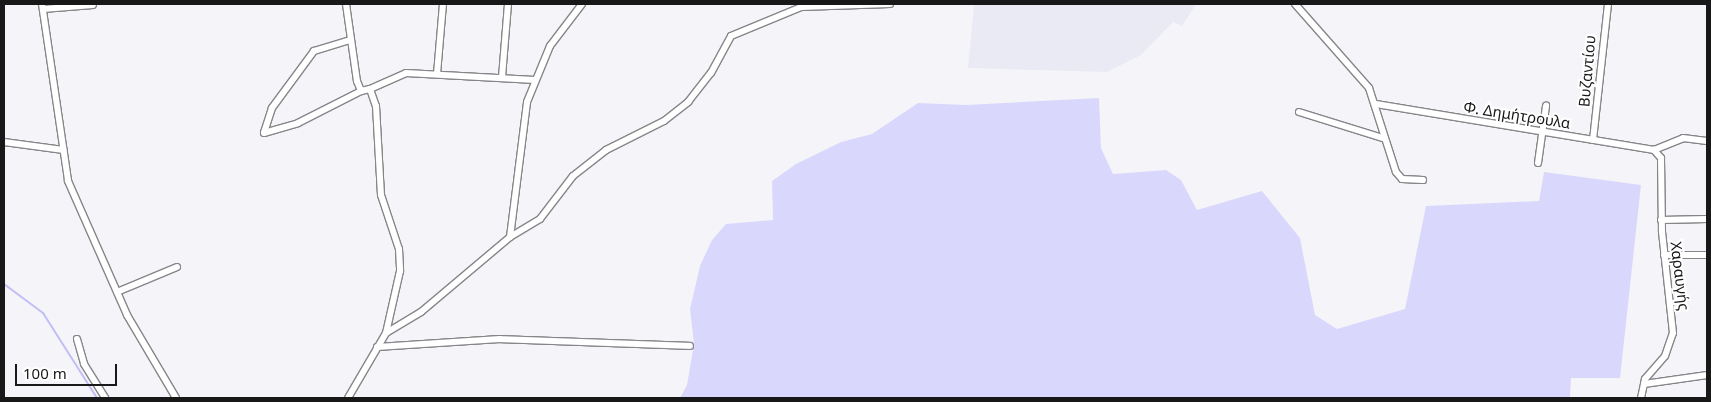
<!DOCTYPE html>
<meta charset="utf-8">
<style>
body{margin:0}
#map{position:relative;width:1711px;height:402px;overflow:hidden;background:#f5f5f9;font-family:"Noto Sans",sans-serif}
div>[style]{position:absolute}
.built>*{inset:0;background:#eaeaf5}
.green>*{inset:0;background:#d9d8fc}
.stream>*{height:2px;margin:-1px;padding:0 1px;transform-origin:1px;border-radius:1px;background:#c0bef4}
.roads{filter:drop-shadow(1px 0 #86868a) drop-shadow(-1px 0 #86868a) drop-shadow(0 1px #86868a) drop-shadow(0 -1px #86868a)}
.minor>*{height:6px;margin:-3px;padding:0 3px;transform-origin:3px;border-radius:3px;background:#fff}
span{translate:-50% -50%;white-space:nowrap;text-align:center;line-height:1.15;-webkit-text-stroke:4px #fff;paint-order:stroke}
.street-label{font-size:15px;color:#181819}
.frame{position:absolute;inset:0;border:5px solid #181819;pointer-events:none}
.scale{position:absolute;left:15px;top:364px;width:102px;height:22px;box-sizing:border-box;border:2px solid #181819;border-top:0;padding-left:6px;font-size:15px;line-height:18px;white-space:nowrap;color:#181819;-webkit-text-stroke:4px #fff;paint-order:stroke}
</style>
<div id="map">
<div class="built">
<div style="clip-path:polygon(974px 4px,1196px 4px,1182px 26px,1173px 22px,1141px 55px,1107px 72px,968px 68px)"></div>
</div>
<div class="green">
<div style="clip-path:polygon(1099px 98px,1101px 148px,1113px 174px,1166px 170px,1181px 180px,1197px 210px,1262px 191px,1300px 238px,1315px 315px,1337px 329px,1405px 309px,1426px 206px,1539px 201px,1544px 172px,1641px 185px,1620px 378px,1571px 378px,1570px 398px,680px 398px,687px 385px,694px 344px,690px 309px,700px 266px,712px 240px,726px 224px,773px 220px,772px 181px,796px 164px,841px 142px,872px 134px,918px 103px,966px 105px)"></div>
</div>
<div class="stream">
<div style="left:4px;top:284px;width:49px;rotate:36.6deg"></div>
<div style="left:43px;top:313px;width:101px;rotate:57.6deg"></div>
</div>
<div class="roads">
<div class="minor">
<div style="left:42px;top:4px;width:179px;rotate:81.6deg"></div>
<div style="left:68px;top:181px;width:146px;rotate:66.2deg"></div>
<div style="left:127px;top:315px;width:96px;rotate:59.4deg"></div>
<div style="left:346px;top:4px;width:78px;rotate:81.9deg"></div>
<div style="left:357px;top:81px;width:11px;rotate:68deg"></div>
<div style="left:361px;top:91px;width:9px;rotate:-13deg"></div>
<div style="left:370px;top:89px;width:18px;rotate:71deg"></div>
<div style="left:376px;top:106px;width:89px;rotate:86.8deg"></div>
<div style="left:381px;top:195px;width:57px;rotate:71.6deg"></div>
<div style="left:399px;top:249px;width:22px;rotate:87deg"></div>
<div style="left:400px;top:271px;width:64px;rotate:102.7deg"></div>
<div style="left:386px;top:333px;width:75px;rotate:120.3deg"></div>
<div style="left:1295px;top:4px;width:112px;rotate:48.6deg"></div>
<div style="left:1369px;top:88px;width:88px;rotate:72.2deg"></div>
<div style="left:1396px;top:172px;width:9px;rotate:49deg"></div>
<div style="left:1402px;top:179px;width:21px;rotate:3deg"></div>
<div style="left:43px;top:9px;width:50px;rotate:-4.6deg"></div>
<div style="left:350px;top:40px;width:38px;rotate:163deg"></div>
<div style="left:314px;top:51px;width:71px;rotate:126.4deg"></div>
<div style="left:272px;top:108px;width:26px;rotate:108deg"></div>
<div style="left:264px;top:133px;width:35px;rotate:-16deg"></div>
<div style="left:298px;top:123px;width:71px;rotate:-26.9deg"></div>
<div style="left:437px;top:74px;width:70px;rotate:-85.1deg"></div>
<div style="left:502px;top:77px;width:73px;rotate:-85.3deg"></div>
<div style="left:370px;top:89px;width:39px;rotate:-24deg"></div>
<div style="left:406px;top:73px;width:129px;rotate:3.1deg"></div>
<div style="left:1376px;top:104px;width:282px;rotate:9.4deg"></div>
<div style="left:1299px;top:112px;width:88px;rotate:17.2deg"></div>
<div style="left:1593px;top:140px;width:137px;rotate:-83.7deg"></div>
<div style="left:4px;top:142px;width:60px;rotate:7.7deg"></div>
<div style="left:1654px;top:150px;width:31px;rotate:-22deg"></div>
<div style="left:1683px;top:138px;width:24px;rotate:7deg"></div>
<div style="left:1538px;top:163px;width:58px;rotate:-82deg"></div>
<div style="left:1661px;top:220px;width:46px;rotate:-1.2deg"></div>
<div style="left:510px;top:237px;width:35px;rotate:-31deg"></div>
<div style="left:540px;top:219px;width:54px;rotate:-52.5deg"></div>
<div style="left:573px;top:176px;width:42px;rotate:-38.2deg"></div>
<div style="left:606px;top:150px;width:65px;rotate:-26.6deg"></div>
<div style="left:664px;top:121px;width:31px;rotate:-38deg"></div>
<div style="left:688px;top:102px;width:37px;rotate:-52deg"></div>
<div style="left:711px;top:73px;width:42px;rotate:-61.6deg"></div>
<div style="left:731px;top:36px;width:76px;rotate:-22.5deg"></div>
<div style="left:801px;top:7px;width:89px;rotate:-1.9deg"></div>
<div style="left:1664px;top:255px;width:43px"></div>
<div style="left:117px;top:292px;width:65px;rotate:-22.6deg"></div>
<div style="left:386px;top:333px;width:41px;rotate:-31deg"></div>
<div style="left:421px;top:312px;width:116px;rotate:-40.1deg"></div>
<div style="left:510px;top:237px;width:136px;rotate:-82.8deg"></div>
<div style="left:527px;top:102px;width:61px;rotate:-67.7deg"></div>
<div style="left:550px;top:46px;width:53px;rotate:-52.7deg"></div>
<div style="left:77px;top:339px;width:26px;rotate:74deg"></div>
<div style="left:84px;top:364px;width:40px;rotate:58deg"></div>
<div style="left:377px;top:347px;width:123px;rotate:-3.7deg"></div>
<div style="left:500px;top:339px;width:190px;rotate:2.1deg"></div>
<div style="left:1644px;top:384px;width:64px;rotate:-8.1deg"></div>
<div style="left:1641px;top:398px;width:19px;rotate:-78deg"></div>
<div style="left:1645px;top:379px;width:30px;rotate:-49deg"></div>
<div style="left:1665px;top:356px;width:24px;rotate:-71deg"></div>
<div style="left:1673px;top:333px;width:103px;rotate:-96.2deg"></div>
<div style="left:1662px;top:231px;width:73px;rotate:-90.8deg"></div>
<div style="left:1661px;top:158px;width:11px;rotate:-131deg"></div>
</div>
</div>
<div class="street-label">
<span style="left:1587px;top:71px;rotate:-85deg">Βυζαντίου</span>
<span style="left:1517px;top:115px;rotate:9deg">Φ. Δημήτρουλα</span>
<span style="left:1680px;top:276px;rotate:83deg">Χαραυγής</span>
</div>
<div class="frame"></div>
<div class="scale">100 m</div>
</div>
